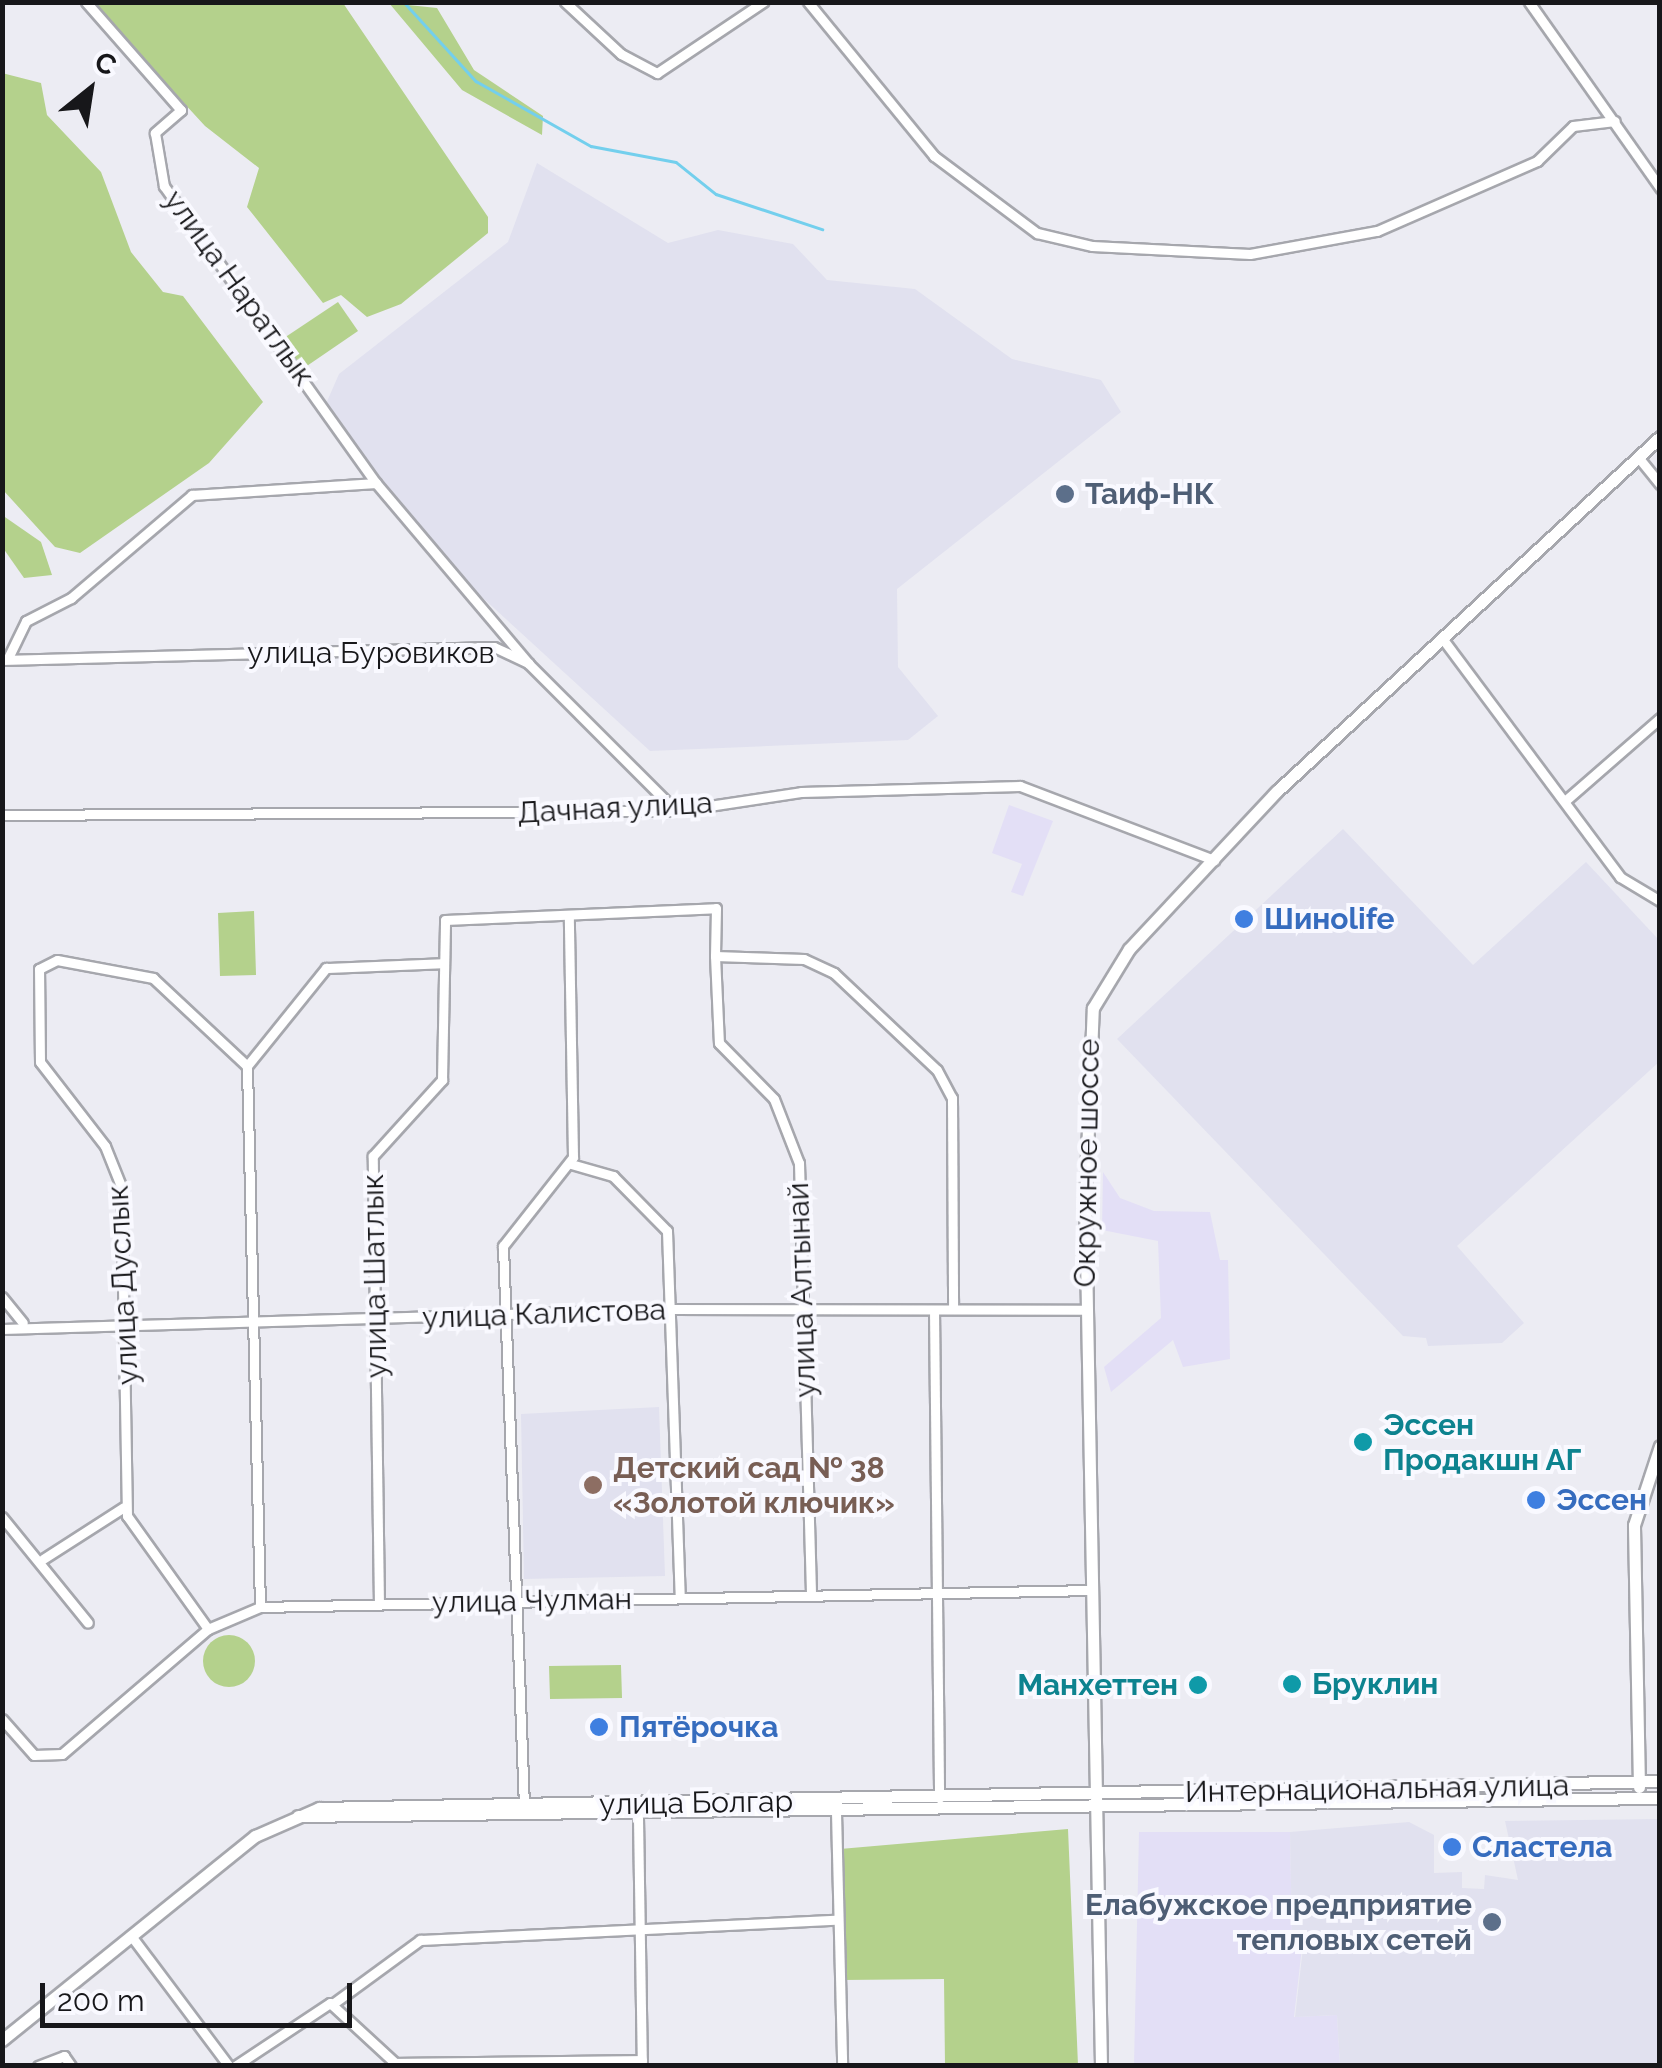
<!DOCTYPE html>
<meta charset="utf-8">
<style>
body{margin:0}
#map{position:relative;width:1662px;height:2068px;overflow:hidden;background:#ececf3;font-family:Raleway,sans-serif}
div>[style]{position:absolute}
.commercial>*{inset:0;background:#e3dff6}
.built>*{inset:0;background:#e1e1ef}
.green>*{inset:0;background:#b4d18c}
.round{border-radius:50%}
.stream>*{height:2.5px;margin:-1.25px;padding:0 1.25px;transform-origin:1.25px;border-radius:1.25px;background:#73cfed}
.roads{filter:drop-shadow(2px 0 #a6a7ad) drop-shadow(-2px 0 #a6a7ad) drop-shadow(0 2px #a6a7ad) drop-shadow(0 -2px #a6a7ad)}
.minor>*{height:9px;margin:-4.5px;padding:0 4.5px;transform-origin:4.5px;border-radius:4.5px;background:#fff}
.tertiary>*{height:11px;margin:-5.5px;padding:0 5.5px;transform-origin:5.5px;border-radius:5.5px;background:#fff}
.dots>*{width:28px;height:28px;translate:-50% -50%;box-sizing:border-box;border:5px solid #f9f9ff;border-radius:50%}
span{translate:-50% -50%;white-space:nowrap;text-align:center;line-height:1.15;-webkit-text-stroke:8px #f9f9ff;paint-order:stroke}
.street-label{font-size:30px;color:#17171a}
.service-label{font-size:30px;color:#4e5e75;font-weight:700}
.left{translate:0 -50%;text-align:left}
.right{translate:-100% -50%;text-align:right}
.shop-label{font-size:30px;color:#366cbe;font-weight:700}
.culture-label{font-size:30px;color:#0d838f;font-weight:700}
.education-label{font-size:30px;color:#785e54;font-weight:700}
.frame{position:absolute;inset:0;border:5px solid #17171a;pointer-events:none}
.north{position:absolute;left:40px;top:40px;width:100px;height:100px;-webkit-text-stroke:8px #f9f9ff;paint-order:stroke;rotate:30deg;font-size:28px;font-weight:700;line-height:40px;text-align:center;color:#17171a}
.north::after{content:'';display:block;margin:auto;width:35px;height:45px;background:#17171a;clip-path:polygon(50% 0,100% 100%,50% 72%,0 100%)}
.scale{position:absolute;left:40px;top:1983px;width:312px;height:45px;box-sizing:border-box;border:5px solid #17171a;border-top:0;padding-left:12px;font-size:30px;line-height:35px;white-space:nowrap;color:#17171a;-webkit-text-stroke:8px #f9f9ff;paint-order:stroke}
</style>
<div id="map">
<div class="commercial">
<div style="clip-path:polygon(1009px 805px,1053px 821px,1023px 896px,1011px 892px,1022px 864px,992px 853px)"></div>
<div style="clip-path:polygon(1103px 1172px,1120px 1198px,1154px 1211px,1210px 1212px,1220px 1260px,1228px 1260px,1230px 1359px,1183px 1367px,1173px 1340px,1111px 1392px,1104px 1367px,1161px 1318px,1158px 1241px,1102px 1230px)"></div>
<div style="clip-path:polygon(1139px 1832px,1290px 1832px,1292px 1938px,1303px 1939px,1294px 2017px,1337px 2015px,1340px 2065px,1134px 2065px)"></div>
</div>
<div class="built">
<div style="clip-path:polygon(537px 163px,668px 243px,718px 230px,793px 244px,827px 280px,915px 289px,1012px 359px,1101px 380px,1121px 412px,897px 589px,898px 667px,938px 716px,908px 740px,650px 751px,448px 566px,325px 406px,339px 374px,508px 242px)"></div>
<div style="clip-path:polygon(1343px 829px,1473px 965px,1586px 862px,1659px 940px,1659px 1062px,1457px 1246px,1524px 1323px,1502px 1343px,1428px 1346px,1426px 1338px,1403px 1336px,1117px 1039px)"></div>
<div style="clip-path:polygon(659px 1407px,665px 1576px,524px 1579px,521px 1414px)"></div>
<div style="clip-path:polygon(1659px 1819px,1659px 2065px,1340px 2065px,1337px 2015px,1295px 2017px,1304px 1939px,1292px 1938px,1290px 1832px,1409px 1822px,1434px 1835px,1434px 1873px,1462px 1872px,1462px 1888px,1484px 1889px,1485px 1875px,1518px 1880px,1505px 1821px)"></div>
</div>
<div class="green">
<div style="clip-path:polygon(92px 3px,343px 3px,488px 217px,488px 233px,401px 304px,367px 317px,341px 295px,323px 303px,247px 207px,259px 168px,205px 126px)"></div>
<div style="clip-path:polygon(389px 3px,437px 8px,474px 70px,543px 116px,542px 135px,462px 90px)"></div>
<div style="clip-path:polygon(2px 73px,41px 83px,47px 115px,101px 172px,131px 252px,163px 292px,183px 296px,263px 402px,209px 463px,80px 553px,55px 547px,3px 490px)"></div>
<div style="clip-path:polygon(338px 302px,358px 331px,301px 370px,281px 340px)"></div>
<div style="clip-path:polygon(2px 515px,41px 542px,52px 575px,24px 578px,3px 548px)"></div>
<div style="clip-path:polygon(254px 911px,256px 975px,220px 976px,218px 913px)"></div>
<div class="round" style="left:203px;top:1635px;width:52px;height:52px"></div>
<div style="clip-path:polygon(621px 1665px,622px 1698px,550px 1699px,549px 1666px)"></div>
<div style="clip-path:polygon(1068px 1829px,1078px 2065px,945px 2065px,944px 1979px,842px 1980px,840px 1849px)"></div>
</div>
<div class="stream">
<div style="left:404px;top:2px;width:107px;rotate:47.7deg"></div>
<div style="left:476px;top:81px;width:132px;rotate:29.5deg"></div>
<div style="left:591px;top:146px;width:86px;rotate:10.7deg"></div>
<div style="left:676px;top:162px;width:51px;rotate:38.7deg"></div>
<div style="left:716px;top:194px;width:112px;rotate:18.3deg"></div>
</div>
<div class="roads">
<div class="minor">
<div style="left:86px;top:2px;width:144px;rotate:48.7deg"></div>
<div style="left:181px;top:110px;width:35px;rotate:139deg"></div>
<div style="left:155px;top:133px;width:54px;rotate:80.4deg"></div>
<div style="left:164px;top:186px;width:365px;rotate:54.5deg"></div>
<div style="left:565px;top:2px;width:76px;rotate:42.9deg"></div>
<div style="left:621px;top:54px;width:41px;rotate:27.8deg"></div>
<div style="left:657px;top:73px;width:128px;rotate:-33.8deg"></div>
<div style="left:808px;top:2px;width:199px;rotate:50.7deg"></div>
<div style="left:934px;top:156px;width:129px;rotate:36.8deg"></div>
<div style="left:1037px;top:233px;width:57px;rotate:13.3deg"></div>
<div style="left:1092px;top:246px;width:158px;rotate:2.9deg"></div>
<div style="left:1250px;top:254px;width:129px;rotate:-10.3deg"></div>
<div style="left:1377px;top:231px;width:175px;rotate:-23.6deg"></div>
<div style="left:1537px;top:161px;width:50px;rotate:-44.2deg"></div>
<div style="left:1573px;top:126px;width:42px;rotate:-6.8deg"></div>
<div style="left:1529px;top:2px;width:228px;rotate:54.8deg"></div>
<div style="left:1638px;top:457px;width:35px;rotate:51deg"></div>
<div style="left:1442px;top:638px;width:298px;rotate:53.3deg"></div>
<div style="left:1620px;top:877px;width:47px;rotate:31deg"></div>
<div style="left:8px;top:658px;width:41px;rotate:-64.1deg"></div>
<div style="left:26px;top:621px;width:51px;rotate:-27.1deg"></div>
<div style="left:71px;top:598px;width:159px;rotate:-40.4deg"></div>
<div style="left:192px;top:495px;width:184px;rotate:-3.7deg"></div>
<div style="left:376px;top:483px;width:236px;rotate:49.8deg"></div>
<div style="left:2px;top:660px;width:492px;rotate:-1.5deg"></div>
<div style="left:494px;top:647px;width:38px;rotate:25deg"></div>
<div style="left:528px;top:663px;width:209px;rotate:45deg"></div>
<div style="left:1566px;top:800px;width:125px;rotate:-41.1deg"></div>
<div style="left:2px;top:815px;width:674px;rotate:-0.34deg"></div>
<div style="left:676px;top:811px;width:126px;rotate:-8.6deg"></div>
<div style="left:801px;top:792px;width:219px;rotate:-1.6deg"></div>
<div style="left:1020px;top:786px;width:208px;rotate:20.9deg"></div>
<div style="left:715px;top:956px;width:87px;rotate:87.4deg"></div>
<div style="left:719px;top:1043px;width:78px;rotate:45.5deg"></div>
<div style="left:774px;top:1099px;width:69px;rotate:68.7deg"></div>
<div style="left:799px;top:1163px;width:429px;rotate:88.4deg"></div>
<div style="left:571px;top:1164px;width:44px;rotate:15.9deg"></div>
<div style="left:613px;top:1176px;width:77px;rotate:45.5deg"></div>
<div style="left:667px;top:1231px;width:366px;rotate:88deg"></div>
<div style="left:2px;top:1297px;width:33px;rotate:51deg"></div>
<div style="left:934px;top:1310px;width:488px;rotate:89.4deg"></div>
<div style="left:2px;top:1329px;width:671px;rotate:-1.71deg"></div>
<div style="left:673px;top:1309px;width:413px;rotate:0.1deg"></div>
<div style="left:2px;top:1517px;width:136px;rotate:50.9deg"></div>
<div style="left:43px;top:1559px;width:96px;rotate:-32.7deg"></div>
<div style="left:379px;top:1605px;width:449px;rotate:-90.8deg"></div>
<div style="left:373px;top:1156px;width:103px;rotate:-47.8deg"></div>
<div style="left:442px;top:1080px;width:160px;rotate:-88.9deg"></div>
<div style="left:445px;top:920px;width:271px;rotate:-2.5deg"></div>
<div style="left:716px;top:908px;width:48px;rotate:91.2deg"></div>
<div style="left:715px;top:956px;width:89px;rotate:1.9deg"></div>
<div style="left:804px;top:959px;width:33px;rotate:25deg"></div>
<div style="left:834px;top:973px;width:141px;rotate:43.3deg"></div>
<div style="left:937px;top:1070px;width:32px;rotate:62deg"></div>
<div style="left:952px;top:1098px;width:211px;rotate:89.7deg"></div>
<div style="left:260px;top:1607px;width:541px;rotate:-91.38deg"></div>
<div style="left:247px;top:1066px;width:126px;rotate:-51.1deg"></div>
<div style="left:326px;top:968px;width:117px;rotate:-2.4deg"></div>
<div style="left:208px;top:1629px;width:139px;rotate:-125.6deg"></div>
<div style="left:127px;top:1516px;width:330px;rotate:-91deg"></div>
<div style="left:121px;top:1186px;width:43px;rotate:-111.8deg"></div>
<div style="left:105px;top:1146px;width:106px;rotate:-127.7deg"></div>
<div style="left:40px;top:1062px;width:93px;rotate:-90.6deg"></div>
<div style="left:39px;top:969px;width:20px;rotate:-27deg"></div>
<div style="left:57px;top:960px;width:98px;rotate:10.6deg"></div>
<div style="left:153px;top:978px;width:129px;rotate:43.1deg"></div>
<div style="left:2px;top:1719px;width:48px;rotate:48.4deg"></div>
<div style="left:34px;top:1755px;width:28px;rotate:-2deg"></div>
<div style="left:62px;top:1754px;width:192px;rotate:-40.6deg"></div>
<div style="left:208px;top:1629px;width:56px;rotate:-22.9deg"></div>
<div style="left:260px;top:1607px;width:829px;rotate:-1.17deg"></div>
<div style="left:524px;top:1806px;width:560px;rotate:-92.15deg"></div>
<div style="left:503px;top:1246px;width:113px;rotate:-51.8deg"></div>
<div style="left:573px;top:1157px;width:239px;rotate:-91deg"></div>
<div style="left:836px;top:1812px;width:254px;rotate:88.6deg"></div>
<div style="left:638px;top:1818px;width:247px;rotate:89.1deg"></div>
<div style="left:132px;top:1937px;width:161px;rotate:53.1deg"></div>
<div style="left:334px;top:2003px;width:107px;rotate:-36.2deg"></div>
<div style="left:420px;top:1940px;width:416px;rotate:-2.8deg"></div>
<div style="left:38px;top:2066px;width:28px;rotate:-21deg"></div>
<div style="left:64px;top:2056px;width:12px;rotate:55deg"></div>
<div style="left:235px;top:2066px;width:114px;rotate:-33.6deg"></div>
<div style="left:330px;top:2003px;width:88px;rotate:42.7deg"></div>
<div style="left:395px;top:2063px;width:247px;rotate:-0.7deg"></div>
</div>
<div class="tertiary">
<div style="left:1639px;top:1787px;width:262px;rotate:-91.1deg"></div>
<div style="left:1634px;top:1525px;width:83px;rotate:-71.8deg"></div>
<div style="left:298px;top:1816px;width:1362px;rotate:-0.76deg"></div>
<div style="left:2px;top:2040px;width:325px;rotate:-38.9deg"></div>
<div style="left:255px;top:1836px;width:70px;rotate:-23.6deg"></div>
<div style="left:319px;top:1808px;width:1341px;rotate:-1.15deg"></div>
<div style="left:1101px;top:2066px;width:863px;rotate:-91.06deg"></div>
<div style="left:1085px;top:1203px;width:195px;rotate:-87.7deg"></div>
<div style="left:1093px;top:1008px;width:69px;rotate:-58.6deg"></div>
<div style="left:1129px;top:949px;width:216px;rotate:-46.9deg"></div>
<div style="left:1277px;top:791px;width:522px;rotate:-42.75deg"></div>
</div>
</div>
<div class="dots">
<div style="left:1065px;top:494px;background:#5c6f8a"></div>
<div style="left:1244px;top:919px;background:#3f7fe0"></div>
<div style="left:1363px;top:1442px;background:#0f9aa8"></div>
<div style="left:593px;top:1485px;background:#8d6e63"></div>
<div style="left:1536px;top:1500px;background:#3f7fe0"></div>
<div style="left:1292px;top:1684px;background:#0f9aa8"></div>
<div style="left:1198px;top:1685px;background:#0f9aa8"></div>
<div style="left:599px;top:1727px;background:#3f7fe0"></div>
<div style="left:1452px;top:1847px;background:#3f7fe0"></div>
<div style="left:1492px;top:1922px;background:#5c6f8a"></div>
</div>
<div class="street-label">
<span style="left:239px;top:288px;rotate:54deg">улица Наратлык</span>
<span style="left:371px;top:653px">улица Буровиков</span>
<span style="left:615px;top:808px;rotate:-3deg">Дачная улица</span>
<span style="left:1087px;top:1163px;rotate:-89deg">Окружное шоссе</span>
<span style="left:375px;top:1276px;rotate:-91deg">улица Шатлык</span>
<span style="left:123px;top:1285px;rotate:-93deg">улица Дуслык</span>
<span style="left:802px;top:1290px;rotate:-92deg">улица Алтынай</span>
<span style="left:544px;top:1314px;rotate:-2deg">улица Калистова</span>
<span style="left:532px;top:1601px;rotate:-1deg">улица Чулман</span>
<span style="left:1377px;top:1789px;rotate:-1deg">Интернациональная улица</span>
<span style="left:696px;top:1803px;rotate:-1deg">улица Болгар</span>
</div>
<div class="service-label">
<span class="left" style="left:1085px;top:494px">Таиф-НК</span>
<span class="right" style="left:1472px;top:1922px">Елабужское предприятие<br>тепловых сетей</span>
</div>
<div class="shop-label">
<span class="left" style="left:1264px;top:919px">Шиноlife</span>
<span class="left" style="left:1556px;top:1500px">Эссен</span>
<span class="left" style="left:619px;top:1727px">Пятёрочка</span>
<span class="left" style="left:1472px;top:1847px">Сластела</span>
</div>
<div class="culture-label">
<span class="left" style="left:1383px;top:1442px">Эссен<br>Продакшн АГ</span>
<span class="left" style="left:1312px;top:1684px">Бруклин</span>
<span class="right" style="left:1178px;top:1685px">Манхеттен</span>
</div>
<div class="education-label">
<span class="left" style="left:613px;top:1485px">Детский сад № 38<br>«Золотой ключик»</span>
</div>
<div class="frame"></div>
<div class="north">С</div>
<div class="scale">200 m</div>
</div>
